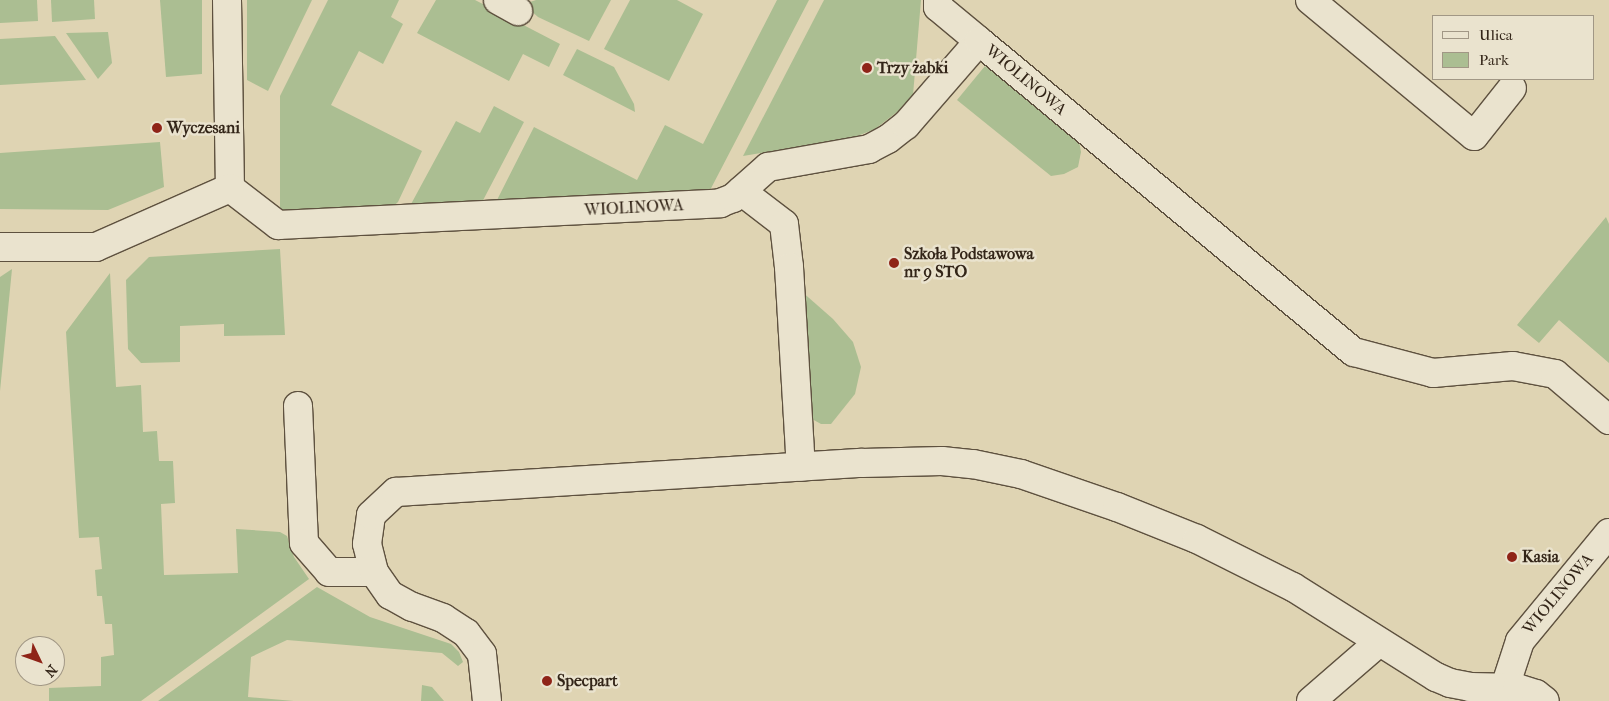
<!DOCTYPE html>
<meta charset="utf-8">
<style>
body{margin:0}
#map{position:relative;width:1609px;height:701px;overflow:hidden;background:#dfd4b3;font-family:"IM FELL French Canon",serif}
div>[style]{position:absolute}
.green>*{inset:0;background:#abbe92}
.roads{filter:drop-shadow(1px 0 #5e513f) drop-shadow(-1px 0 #5e513f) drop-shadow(0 1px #5e513f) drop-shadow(0 -1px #5e513f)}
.minor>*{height:28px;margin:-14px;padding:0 14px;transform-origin:14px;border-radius:14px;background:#eae3ce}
.dots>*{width:14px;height:14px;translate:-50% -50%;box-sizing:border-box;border:2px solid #eae3ce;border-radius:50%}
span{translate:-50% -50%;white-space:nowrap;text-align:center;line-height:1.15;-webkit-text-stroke:5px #eae3ce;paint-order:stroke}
.poi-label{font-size:16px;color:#332518;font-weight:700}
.left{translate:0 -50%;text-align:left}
.street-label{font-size:16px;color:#332518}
.legend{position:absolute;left:1432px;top:15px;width:162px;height:65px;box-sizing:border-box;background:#eae3ce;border:1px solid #a19785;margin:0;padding:6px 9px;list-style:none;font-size:15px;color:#332518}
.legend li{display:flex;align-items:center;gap:10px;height:25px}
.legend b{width:25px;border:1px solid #a19785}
.north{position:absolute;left:15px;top:636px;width:50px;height:50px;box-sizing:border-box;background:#eae3ce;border:1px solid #a19785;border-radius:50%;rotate:132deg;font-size:14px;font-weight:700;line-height:20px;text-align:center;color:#332518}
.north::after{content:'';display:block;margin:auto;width:18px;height:22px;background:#8f2418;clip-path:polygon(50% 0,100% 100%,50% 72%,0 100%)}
</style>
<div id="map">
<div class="green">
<div style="clip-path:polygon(0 0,37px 0,38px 21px,0 23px)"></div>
<div style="clip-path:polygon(51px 0,94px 0,95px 19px,52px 22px)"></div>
<div style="clip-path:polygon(160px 0,202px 0,202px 74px,166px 77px)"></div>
<div style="clip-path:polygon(247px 0,312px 0,268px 91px,247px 80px)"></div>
<div style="clip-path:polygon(328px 0,399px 0,391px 17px,403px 24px,383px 64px,359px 51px,331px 105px,422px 151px,398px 202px,387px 212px,280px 215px,280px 96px)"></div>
<div style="clip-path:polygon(436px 0,475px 0,560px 44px,549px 67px,523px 54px,509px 81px,417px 33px)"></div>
<div style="clip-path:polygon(536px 0,611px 0,589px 41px,538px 17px,529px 9px,530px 2px)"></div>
<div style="clip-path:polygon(630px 0,677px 0,703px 14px,669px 81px,604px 49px)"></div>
<div style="clip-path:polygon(777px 0,809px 0,707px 196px,504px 207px,497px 200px,534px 127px,637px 180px,665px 125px,703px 144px)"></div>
<div style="clip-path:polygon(824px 0,921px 0,913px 95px,897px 112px,875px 129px,855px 137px,743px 156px)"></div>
<div style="clip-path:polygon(108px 32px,112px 63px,98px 79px,66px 33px)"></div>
<div style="clip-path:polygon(55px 36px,86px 80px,0 85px,0 39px)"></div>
<div style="clip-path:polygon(577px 49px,614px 67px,634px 104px,635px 112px,563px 75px)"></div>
<div style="clip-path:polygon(985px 66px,1079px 141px,1081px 152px,1078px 167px,1064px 174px,1051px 176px,957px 100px)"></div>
<div style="clip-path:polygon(494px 106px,524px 122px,479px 208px,410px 206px,456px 121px,480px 133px)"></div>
<div style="clip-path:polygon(160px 142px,164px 187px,108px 210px,0 209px,0 153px)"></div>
<div style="clip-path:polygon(1606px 217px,1609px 224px,1609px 363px,1559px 320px,1539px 343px,1517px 325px)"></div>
<div style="clip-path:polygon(280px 249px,285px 335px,224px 336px,224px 324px,180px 326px,180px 362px,141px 363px,128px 349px,126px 280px,149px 257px)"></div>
<div style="clip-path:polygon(12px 269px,0 391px,0 277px)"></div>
<div style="clip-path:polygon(110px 273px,116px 387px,141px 385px,143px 432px,157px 431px,159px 461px,173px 461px,175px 503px,161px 504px,164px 575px,238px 573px,236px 529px,280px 532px,287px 536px,294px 557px,309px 579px,141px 701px,49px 701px,49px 688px,101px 686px,101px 657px,114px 655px,112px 624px,105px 624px,102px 596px,97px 596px,95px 570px,102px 569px,99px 537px,79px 538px,66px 332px)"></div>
<div style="clip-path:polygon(800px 290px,833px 319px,853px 342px,861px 367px,855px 394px,831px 424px,821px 424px,812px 419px,806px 405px)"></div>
<div style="clip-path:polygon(317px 587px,370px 617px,451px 644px,459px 652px,463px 662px,458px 666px,442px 653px,287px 640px,251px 657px,248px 697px,294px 701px,158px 701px)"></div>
<div style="clip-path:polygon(422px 685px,432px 687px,444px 701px,421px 701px)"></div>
</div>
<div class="roads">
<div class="minor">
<div style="left:227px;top:0;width:188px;rotate:89.1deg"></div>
<div style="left:498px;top:0;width:23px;rotate:29deg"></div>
<div style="left:938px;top:0;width:7px;rotate:90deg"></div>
<div style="left:938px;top:7px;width:53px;rotate:39.7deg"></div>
<div style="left:1310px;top:0;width:213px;rotate:39.7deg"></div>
<div style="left:1474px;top:136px;width:61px;rotate:-51.6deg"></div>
<div style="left:230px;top:188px;width:61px;rotate:37.6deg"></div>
<div style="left:278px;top:225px;width:443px;rotate:-2.8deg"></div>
<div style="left:720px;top:203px;width:14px;rotate:-21deg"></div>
<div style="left:733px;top:198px;width:47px;rotate:-41.5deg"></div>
<div style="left:768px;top:167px;width:103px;rotate:-10.1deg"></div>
<div style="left:869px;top:149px;width:21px;rotate:-28deg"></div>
<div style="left:888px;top:139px;width:23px;rotate:-38deg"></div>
<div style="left:906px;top:125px;width:111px;rotate:-49deg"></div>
<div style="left:979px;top:41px;width:487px;rotate:39.7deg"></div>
<div style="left:1354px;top:352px;width:82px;rotate:14.9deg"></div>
<div style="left:1433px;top:373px;width:80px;rotate:-5deg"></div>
<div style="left:1513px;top:366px;width:43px;rotate:10.8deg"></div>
<div style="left:1555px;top:374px;width:71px;rotate:40.4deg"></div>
<div style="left:741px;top:191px;width:54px;rotate:37.5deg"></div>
<div style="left:784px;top:224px;width:43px;rotate:83.4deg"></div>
<div style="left:789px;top:267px;width:200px;rotate:86.6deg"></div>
<div style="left:0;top:247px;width:96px"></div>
<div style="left:96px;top:247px;width:146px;rotate:-23.8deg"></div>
<div style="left:298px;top:406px;width:137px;rotate:87.5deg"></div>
<div style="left:304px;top:543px;width:38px;rotate:49deg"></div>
<div style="left:329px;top:572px;width:45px"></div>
<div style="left:1505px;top:687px;width:48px;rotate:-71.9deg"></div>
<div style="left:1520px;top:641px;width:140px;rotate:-50.5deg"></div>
<div style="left:487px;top:701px;width:47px;rotate:-96.1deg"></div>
<div style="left:482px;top:654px;width:26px;rotate:-127deg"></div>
<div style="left:466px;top:633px;width:27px;rotate:-147deg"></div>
<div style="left:443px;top:618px;width:33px;rotate:-160deg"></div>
<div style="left:412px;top:607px;width:25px;rotate:-151deg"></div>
<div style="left:390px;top:595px;width:28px;rotate:-125deg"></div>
<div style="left:374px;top:572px;width:29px;rotate:-104deg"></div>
<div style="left:367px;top:544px;width:29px;rotate:-82deg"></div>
<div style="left:371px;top:515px;width:34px;rotate:-43deg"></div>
<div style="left:396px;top:492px;width:467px;rotate:-3.6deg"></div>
<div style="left:862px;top:463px;width:80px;rotate:-1.4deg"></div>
<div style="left:942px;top:461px;width:31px;rotate:6deg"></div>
<div style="left:973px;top:464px;width:49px;rotate:11.8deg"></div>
<div style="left:1021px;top:474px;width:102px;rotate:19deg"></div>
<div style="left:1117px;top:507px;width:86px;rotate:21.8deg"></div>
<div style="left:1197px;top:539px;width:107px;rotate:26.6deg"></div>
<div style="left:1293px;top:587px;width:169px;rotate:32.2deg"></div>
<div style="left:1436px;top:677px;width:15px;rotate:23deg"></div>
<div style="left:1450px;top:683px;width:20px;rotate:11deg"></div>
<div style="left:1470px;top:687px;width:47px;rotate:1.2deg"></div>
<div style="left:1517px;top:688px;width:20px;rotate:18deg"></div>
<div style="left:1536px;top:694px;width:11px;rotate:38deg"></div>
<div style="left:1311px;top:701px;width:90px;rotate:-40.9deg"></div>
</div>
</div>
<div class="dots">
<div style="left:867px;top:68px;background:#8f2418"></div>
<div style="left:157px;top:128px;background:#8f2418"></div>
<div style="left:894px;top:263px;background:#8f2418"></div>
<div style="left:1512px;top:557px;background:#8f2418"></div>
<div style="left:547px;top:681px;background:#8f2418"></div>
</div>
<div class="poi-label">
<span class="left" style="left:877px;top:68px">Trzy żabki</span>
<span class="left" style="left:167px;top:128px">Wyczesani</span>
<span class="left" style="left:904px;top:263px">Szkoła Podstawowa<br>nr 9 STO</span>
<span class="left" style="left:1522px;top:557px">Kasia</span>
<span class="left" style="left:557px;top:681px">Specpart</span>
</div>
<div class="street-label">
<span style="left:1026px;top:80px;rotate:40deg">WIOLINOWA</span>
<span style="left:634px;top:208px;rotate:-3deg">WIOLINOWA</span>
<span style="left:1558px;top:594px;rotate:-50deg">WIOLINOWA</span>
</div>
<ul class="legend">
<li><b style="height:6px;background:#eae3ce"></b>Ulica</li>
<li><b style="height:14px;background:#abbe92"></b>Park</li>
</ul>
<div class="north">N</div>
</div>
